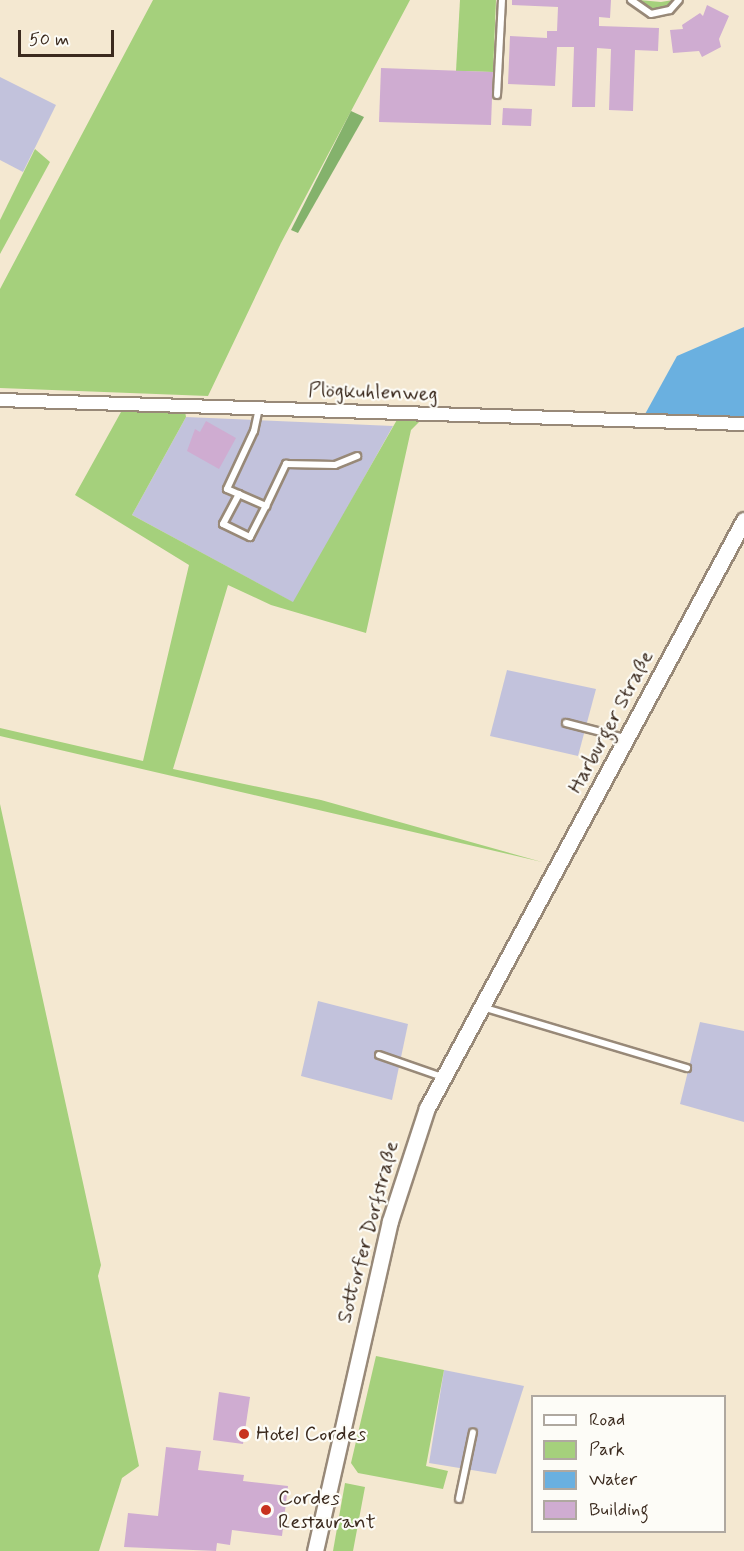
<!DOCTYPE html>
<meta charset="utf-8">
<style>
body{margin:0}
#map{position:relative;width:744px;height:1551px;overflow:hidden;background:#f4e8d1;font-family:Mynerve,sans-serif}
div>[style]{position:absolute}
.industrial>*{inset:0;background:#c2c2dc}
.green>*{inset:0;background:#a5d07c}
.forest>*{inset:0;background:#84b26c}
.water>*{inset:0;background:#6ab0e0}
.building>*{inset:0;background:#cfacd1}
.roads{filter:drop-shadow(2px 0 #988978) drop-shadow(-2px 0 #988978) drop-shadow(0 2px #988978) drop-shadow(0 -2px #988978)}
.service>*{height:6px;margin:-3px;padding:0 3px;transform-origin:3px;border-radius:3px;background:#fff}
.minor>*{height:12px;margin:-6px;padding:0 6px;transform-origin:6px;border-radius:6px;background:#fff}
.tertiary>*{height:15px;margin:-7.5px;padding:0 7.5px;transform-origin:7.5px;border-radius:7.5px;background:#fff}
.dots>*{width:16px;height:16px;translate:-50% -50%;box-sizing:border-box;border:3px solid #fdfcf7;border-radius:50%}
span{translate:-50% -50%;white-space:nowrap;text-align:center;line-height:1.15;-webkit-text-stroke:4.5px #fdfcf7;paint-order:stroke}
.street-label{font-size:21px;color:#3b2a1e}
.poi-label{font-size:21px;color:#3b2a1e}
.left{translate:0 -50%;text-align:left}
.legend{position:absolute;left:531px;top:1395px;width:195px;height:138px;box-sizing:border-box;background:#fdfcf7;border:2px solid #afa8a0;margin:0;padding:8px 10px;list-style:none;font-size:18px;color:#3b2a1e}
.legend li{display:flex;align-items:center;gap:12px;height:30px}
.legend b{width:30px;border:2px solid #afa8a0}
.scale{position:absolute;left:18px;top:30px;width:96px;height:27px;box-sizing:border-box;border:3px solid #3b2a1e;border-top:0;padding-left:8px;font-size:18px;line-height:21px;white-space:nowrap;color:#3b2a1e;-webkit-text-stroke:4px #fdfcf7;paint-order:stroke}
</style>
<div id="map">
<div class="industrial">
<div style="clip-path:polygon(0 77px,56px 105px,23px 172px,0 160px)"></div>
<div style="clip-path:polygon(186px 417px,393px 426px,294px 603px,132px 515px)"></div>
<div style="clip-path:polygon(507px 670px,596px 689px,578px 756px,490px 736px)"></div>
<div style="clip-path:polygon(318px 1001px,408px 1024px,392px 1100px,301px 1076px)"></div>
<div style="clip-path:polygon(700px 1022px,744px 1031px,744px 1122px,680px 1104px)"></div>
<div style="clip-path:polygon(444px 1370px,524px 1386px,496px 1474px,429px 1463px)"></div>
</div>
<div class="green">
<div style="clip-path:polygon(153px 0,410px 0,281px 243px,208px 396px,0 388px,0 289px)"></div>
<div style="clip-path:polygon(460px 0,496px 0,493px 72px,456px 71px)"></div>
<div style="clip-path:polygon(639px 0,661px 2px,673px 0,665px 7px,651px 10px,644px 9px)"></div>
<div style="clip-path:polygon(35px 149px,50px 162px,0 254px,0 220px)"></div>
<div style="clip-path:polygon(185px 411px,186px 417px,132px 515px,293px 602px,398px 418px,422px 419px,411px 430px,366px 633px,271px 605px,228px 585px,173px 769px,321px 800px,542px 862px,0 736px,0 728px,143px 761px,189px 565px,75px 495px,121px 412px)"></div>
<div style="clip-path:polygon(0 804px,101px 1265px,98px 1276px,139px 1466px,122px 1478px,99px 1551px,0 1551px)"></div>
<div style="clip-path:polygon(376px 1356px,444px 1370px,426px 1466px,448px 1471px,443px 1489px,358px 1473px,351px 1463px)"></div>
<div style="clip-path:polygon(345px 1483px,365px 1487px,353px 1551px,333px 1551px)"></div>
</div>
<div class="forest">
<div style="clip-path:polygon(351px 111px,364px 117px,298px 233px,291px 230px)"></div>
</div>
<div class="water">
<div style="clip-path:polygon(744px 327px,744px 419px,644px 416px,677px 356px)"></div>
</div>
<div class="building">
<div style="clip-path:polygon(512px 0,611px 0,610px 18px,599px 17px,599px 26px,659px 28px,658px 51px,635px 50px,633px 111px,609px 110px,611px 49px,597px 48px,595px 107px,572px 107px,574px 47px,557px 47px,555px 86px,508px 84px,510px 36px,547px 38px,547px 31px,557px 31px,558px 7px,512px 5px)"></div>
<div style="clip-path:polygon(707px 5px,729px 16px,719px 39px,721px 47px,702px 57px,699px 51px,673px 53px,670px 30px,683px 29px,682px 25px,700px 13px,703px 16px)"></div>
<div style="clip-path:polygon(381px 68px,493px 72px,491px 125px,379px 122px)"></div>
<div style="clip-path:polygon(503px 108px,532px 109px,531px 126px,502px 125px)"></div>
<div style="clip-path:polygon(206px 421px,236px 438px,219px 469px,187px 451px,195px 429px,200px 432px)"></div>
<div style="clip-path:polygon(219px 1392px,250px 1397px,243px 1444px,213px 1440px)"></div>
<div style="clip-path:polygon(166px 1447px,201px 1451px,198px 1470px,244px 1475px,243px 1481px,288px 1486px,282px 1536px,232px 1530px,230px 1545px,217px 1543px,216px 1551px,124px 1547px,128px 1513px,158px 1516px)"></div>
</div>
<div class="roads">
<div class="service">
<div style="left:631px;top:0;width:24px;rotate:35deg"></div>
<div style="left:651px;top:14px;width:19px;rotate:-12deg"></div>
<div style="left:670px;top:10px;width:13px;rotate:-48deg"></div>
<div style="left:497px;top:95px;width:95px;rotate:-87deg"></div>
<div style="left:259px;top:408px;width:24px;rotate:102deg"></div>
<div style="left:254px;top:431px;width:64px;rotate:115deg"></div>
<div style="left:227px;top:489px;width:43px;rotate:23.6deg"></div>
<div style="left:266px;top:506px;width:47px;rotate:-64.5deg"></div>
<div style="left:286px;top:464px;width:49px;rotate:1.2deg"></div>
<div style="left:335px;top:465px;width:24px;rotate:-22deg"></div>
<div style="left:239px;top:494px;width:34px;rotate:118deg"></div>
<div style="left:223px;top:524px;width:30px;rotate:26deg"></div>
<div style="left:250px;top:537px;width:35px;rotate:-63deg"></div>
<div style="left:566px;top:723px;width:61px;rotate:14.3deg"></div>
<div style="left:482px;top:1007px;width:214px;rotate:16.6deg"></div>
<div style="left:379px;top:1055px;width:67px;rotate:19.2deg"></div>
<div style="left:459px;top:1499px;width:68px;rotate:-78.2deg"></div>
</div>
<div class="minor">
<div style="left:0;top:400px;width:744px;rotate:1.85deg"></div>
</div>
<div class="tertiary">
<div style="left:315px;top:1551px;width:338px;rotate:-77.2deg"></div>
<div style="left:390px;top:1221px;width:119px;rotate:-71.9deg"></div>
<div style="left:427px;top:1108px;width:668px;rotate:-61.67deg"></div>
</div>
</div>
<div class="dots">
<div style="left:244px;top:1434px;background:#c8321e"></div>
<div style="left:266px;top:1510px;background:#c8321e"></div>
</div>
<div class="street-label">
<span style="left:373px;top:392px;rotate:2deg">Plögkuhlenweg</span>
<span style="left:611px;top:722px;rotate:-62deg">Harburger Straße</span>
<span style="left:368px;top:1232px;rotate:-75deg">Sottorfer Dorfstraße</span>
</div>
<div class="poi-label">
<span class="left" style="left:256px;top:1434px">Hotel Cordes</span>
<span class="left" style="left:278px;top:1510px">Cordes<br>Restaurant</span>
</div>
<ul class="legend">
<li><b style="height:8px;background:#fff"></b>Road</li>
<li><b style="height:16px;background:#a5d07c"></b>Park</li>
<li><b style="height:16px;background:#6ab0e0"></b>Water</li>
<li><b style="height:16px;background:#cfacd1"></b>Building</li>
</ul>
<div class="scale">50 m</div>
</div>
